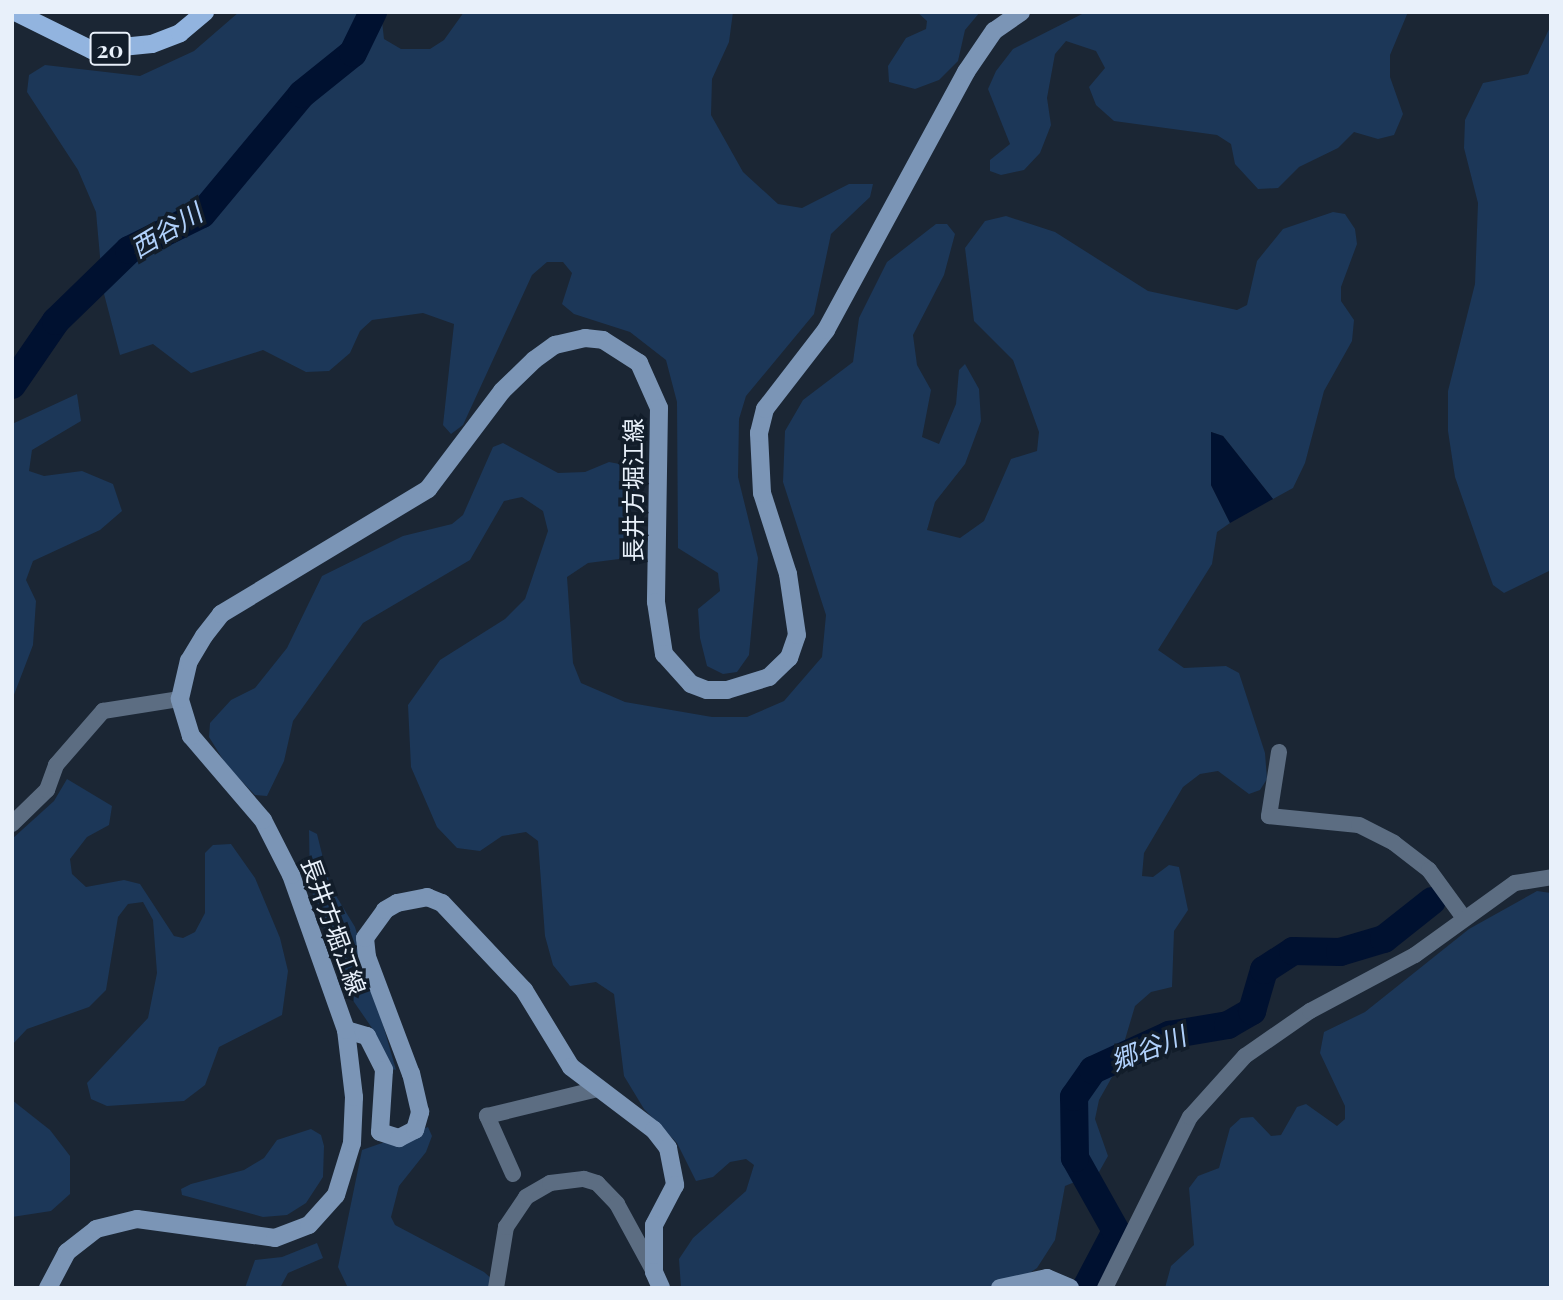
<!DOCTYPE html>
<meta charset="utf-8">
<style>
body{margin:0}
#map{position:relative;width:1563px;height:1300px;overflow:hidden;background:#1b2634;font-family:"Playfair Display","Noto Sans JP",serif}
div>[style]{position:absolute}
.green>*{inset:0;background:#1c3758}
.water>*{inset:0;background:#001130}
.river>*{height:28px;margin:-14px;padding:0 14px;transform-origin:14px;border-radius:14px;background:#001130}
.minor>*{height:16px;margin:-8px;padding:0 8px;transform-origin:8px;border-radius:8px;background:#5c6d82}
.secondary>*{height:18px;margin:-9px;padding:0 9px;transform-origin:9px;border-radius:9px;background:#7b95b6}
.primary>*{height:18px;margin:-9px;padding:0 9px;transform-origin:9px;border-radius:9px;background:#92b4df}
span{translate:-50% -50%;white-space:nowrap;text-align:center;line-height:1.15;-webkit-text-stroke:7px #121d2a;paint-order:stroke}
.shield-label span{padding:2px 5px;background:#121d2a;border:2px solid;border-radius:5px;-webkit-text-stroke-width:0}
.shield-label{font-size:23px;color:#e8f0fa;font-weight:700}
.street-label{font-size:24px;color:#e8f0fa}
.water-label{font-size:26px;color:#b0d1fc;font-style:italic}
.frame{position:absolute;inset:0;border:14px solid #e8f0fa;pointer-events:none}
</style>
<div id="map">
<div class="green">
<div style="clip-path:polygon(239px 12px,381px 12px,384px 39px,401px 49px,430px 49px,444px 40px,464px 12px,733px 12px,729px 42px,712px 79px,711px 115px,743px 172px,778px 204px,802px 208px,849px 184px,873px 184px,870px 197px,831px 234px,814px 314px,746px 396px,739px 419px,738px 477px,758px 558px,749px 655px,737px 672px,723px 674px,707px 666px,700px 638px,698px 609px,720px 591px,718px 573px,678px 548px,677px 402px,666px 360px,630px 332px,574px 314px,562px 304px,572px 273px,563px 262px,547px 262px,532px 275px,463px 425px,451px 434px,443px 425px,454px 324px,423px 313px,372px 320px,360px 331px,350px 353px,329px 371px,306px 372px,263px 350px,191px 373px,153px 344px,120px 355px,103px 290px,96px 212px,78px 170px,27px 92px,29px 75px,45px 65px,140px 76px,194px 51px)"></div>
<div style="clip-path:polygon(917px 12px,980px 12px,965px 30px,958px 61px,939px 80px,915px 89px,889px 82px,888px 66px,906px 38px,926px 29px,927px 21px)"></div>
<div style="clip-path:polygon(1086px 12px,1408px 12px,1390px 55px,1390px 77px,1403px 114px,1394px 135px,1378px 139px,1354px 132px,1338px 148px,1299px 167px,1278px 188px,1258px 189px,1235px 164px,1231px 144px,1217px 135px,1114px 121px,1096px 105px,1089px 87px,1105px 68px,1096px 51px,1066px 41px,1055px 54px,1047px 98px,1051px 125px,1040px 153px,1024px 170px,1001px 175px,990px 171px,990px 160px,1010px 144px,988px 89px,996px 71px,1013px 49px)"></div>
<div style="clip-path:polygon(1551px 25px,1551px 570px,1504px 593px,1493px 585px,1484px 560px,1455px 477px,1448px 431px,1448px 391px,1475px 284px,1478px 203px,1464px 148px,1465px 120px,1483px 83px,1528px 74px)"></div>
<div style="clip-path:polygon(1333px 212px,1345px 214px,1355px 229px,1357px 244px,1341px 287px,1341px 301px,1354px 320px,1352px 341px,1324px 391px,1305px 463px,1293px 488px,1273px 499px,1223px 436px,1211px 432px,1211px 485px,1230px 523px,1217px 532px,1212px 564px,1158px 650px,1184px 668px,1226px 666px,1239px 673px,1265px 753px,1267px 779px,1260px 790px,1249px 794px,1218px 771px,1200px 774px,1183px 787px,1144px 853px,1142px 876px,1153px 877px,1169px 865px,1179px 867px,1188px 910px,1174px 931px,1172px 987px,1151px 992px,1135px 1006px,1116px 1070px,1099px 1100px,1095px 1119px,1108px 1156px,1099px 1172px,1065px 1186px,1055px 1240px,1037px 1268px,1008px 1288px,681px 1288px,679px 1259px,693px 1238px,746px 1191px,754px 1165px,746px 1159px,730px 1162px,713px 1177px,696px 1181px,677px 1143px,644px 1109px,624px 1076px,614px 994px,596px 982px,570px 986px,553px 965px,545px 936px,538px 841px,526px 832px,502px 836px,480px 851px,457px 848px,437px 827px,411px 767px,408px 705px,440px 660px,505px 619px,525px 599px,548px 531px,543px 511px,522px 497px,504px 501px,470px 560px,363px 623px,293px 721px,284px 761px,267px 796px,255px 795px,227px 766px,209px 737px,210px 723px,231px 700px,255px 688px,287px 648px,322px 576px,403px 536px,452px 524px,463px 515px,493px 447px,503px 443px,558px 473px,585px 472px,609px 462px,630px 466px,639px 483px,626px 529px,627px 546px,619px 559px,588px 563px,567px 577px,573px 663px,581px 683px,625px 702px,712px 717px,747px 717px,784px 701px,822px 657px,826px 615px,783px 482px,785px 431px,803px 400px,853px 362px,859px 318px,887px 262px,936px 224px,947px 224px,955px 234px,944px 275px,913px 335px,917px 365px,931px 390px,922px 437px,939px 444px,956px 404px,959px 370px,965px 364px,979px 389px,981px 421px,965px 464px,935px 502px,927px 530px,960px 538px,984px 521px,1011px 459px,1037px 451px,1039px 432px,1013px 360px,974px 321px,965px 248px,985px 221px,1006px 216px,1055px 232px,1148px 291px,1237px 310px,1247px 305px,1257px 261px,1283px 229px)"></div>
<div style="clip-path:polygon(77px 394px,81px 421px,32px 450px,29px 471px,44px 476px,82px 471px,113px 484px,122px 511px,100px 530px,33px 561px,26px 580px,36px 601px,33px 645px,12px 700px,12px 424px)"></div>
<div style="clip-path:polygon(67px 779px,112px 806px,109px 825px,87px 837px,70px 859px,72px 874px,86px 887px,124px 880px,140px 884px,174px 936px,183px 938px,195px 932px,205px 913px,205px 853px,213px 845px,231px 844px,255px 878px,280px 938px,288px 971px,282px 1015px,219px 1047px,205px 1085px,184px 1101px,107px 1106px,91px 1099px,87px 1083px,148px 1018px,157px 973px,153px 920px,143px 902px,128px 904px,118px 917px,106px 990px,89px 1007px,27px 1029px,12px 1045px,12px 839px,54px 801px)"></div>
<div style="clip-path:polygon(309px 830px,317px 834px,330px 886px,355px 927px,396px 1070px,390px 1068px,372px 1028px,343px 986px,310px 886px)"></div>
<div style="clip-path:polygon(1537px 891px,1551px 893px,1551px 1288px,1165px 1288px,1171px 1266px,1194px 1245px,1189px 1188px,1198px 1176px,1219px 1168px,1230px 1128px,1241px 1118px,1253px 1117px,1271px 1136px,1281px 1135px,1297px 1107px,1306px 1104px,1337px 1126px,1345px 1119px,1345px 1106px,1320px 1053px,1324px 1032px,1365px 1012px,1469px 929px)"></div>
<div style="clip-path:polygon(12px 1100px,50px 1130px,70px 1156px,70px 1194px,51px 1211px,12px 1217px)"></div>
<div style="clip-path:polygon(428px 1127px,432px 1136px,426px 1152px,399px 1186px,391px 1217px,395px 1225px,484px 1272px,502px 1288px,348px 1288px,338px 1267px,362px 1150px)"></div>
<div style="clip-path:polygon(311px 1129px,321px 1135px,324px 1146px,323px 1177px,306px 1203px,287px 1215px,263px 1217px,182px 1195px,181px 1189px,191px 1184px,244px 1170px,264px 1158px,277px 1140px)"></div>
<div style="clip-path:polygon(317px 1243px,323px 1258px,288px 1273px,280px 1288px,245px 1288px,255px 1260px,282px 1257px)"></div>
</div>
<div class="water">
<div style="clip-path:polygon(1211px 432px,1223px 436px,1273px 499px,1230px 523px,1211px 485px)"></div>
</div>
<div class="river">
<div style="left:12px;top:385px;width:78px;rotate:-55.5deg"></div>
<div style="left:56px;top:321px;width:102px;rotate:-44.2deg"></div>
<div style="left:129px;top:250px;width:81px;rotate:-26.3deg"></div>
<div style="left:202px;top:214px;width:156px;rotate:-50.2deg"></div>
<div style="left:302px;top:94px;width:65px;rotate:-38.8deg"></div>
<div style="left:353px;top:53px;width:46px;rotate:-64deg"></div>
<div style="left:1086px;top:1288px;width:64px;rotate:-62.2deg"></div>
<div style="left:1116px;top:1231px;width:84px;rotate:-119.3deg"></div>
<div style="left:1075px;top:1158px;width:61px;rotate:-90.9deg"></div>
<div style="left:1074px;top:1097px;width:33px;rotate:-55deg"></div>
<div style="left:1093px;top:1070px;width:84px;rotate:-24.7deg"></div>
<div style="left:1169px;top:1035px;width:60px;rotate:-9.6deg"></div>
<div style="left:1228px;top:1025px;width:28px;rotate:-30deg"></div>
<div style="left:1252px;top:1011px;width:43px;rotate:-73.7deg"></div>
<div style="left:1264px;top:970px;width:35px;rotate:-33deg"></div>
<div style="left:1293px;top:951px;width:47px;rotate:1.2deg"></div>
<div style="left:1340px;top:952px;width:46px;rotate:-16.5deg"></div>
<div style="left:1384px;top:939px;width:61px;rotate:-38.4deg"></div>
</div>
<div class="minor">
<div style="left:1279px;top:752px;width:65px;rotate:98.9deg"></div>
<div style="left:1269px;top:816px;width:90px;rotate:5.7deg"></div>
<div style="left:1359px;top:825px;width:39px;rotate:27deg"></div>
<div style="left:1394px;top:843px;width:44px;rotate:37.6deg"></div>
<div style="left:1429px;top:870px;width:59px;rotate:53.9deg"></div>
<div style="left:12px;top:824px;width:49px;rotate:-44.2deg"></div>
<div style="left:47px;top:790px;width:27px;rotate:-70deg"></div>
<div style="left:56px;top:765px;width:72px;rotate:-49deg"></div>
<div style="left:103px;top:711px;width:78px;rotate:-8.9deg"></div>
<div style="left:513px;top:1174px;width:64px;rotate:-114.1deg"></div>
<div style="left:487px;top:1116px;width:114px;rotate:-13.7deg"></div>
<div style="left:496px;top:1288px;width:62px;rotate:-80.7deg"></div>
<div style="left:506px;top:1227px;width:36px;rotate:-56deg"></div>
<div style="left:526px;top:1197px;width:28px;rotate:-30deg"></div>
<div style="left:550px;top:1183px;width:34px;rotate:-7deg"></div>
<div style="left:584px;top:1179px;width:14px;rotate:17deg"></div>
<div style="left:597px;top:1183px;width:29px;rotate:46deg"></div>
<div style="left:617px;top:1204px;width:77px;rotate:61.4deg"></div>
<div style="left:1105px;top:1288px;width:191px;rotate:-63.6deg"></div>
<div style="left:1190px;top:1117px;width:82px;rotate:-48deg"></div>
<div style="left:1245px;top:1056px;width:79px;rotate:-34.7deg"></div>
<div style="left:1310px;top:1011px;width:119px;rotate:-28.1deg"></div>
<div style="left:1415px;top:955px;width:123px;rotate:-35.8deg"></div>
<div style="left:1515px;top:883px;width:36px;rotate:-9deg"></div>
</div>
<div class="secondary">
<div style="left:346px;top:1030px;width:22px;rotate:16deg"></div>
<div style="left:367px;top:1036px;width:38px;rotate:63deg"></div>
<div style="left:384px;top:1070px;width:62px;rotate:93.7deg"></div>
<div style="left:380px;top:1132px;width:20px;rotate:18deg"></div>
<div style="left:399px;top:1138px;width:18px;rotate:-27deg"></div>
<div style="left:415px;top:1130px;width:19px;rotate:-74deg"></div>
<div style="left:420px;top:1112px;width:39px;rotate:-103deg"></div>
<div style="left:411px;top:1074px;width:125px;rotate:-110.6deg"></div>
<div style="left:367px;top:957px;width:19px;rotate:-96deg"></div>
<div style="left:365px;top:938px;width:34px;rotate:-54deg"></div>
<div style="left:385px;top:910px;width:14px;rotate:-30deg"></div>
<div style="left:397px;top:903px;width:31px;rotate:-11deg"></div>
<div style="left:427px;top:897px;width:16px;rotate:22deg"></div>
<div style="left:442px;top:903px;width:120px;rotate:46.7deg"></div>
<div style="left:524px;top:990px;width:90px;rotate:58.6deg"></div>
<div style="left:571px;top:1067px;width:104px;rotate:37.2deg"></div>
<div style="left:654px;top:1130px;width:23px;rotate:52deg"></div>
<div style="left:668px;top:1148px;width:38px;rotate:79deg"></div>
<div style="left:675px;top:1185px;width:45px;rotate:117.7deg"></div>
<div style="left:654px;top:1225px;width:47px;rotate:90deg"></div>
<div style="left:654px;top:1272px;width:17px;rotate:66deg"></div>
<div style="left:48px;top:1288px;width:41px;rotate:-62.2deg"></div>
<div style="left:67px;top:1252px;width:37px;rotate:-38deg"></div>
<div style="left:96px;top:1229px;width:42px;rotate:-13.7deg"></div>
<div style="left:137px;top:1219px;width:139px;rotate:7.8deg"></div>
<div style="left:275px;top:1238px;width:36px;rotate:-21deg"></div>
<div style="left:309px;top:1225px;width:40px;rotate:-48deg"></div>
<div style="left:336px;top:1195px;width:54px;rotate:-72.9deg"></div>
<div style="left:352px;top:1143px;width:46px;rotate:-87.5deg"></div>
<div style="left:354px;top:1097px;width:67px;rotate:-96.8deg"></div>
<div style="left:346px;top:1030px;width:164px;rotate:-109.5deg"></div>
<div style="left:291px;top:875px;width:62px;rotate:-117deg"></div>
<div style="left:263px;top:820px;width:111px;rotate:-130.6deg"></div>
<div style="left:191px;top:736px;width:39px;rotate:-107deg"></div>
<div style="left:180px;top:699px;width:39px;rotate:-77deg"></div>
<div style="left:189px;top:661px;width:29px;rotate:-59deg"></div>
<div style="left:204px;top:636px;width:28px;rotate:-52deg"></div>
<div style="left:221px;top:614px;width:242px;rotate:-31.1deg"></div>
<div style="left:428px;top:489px;width:123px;rotate:-52.9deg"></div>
<div style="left:502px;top:391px;width:45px;rotate:-44.1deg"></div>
<div style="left:534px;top:360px;width:26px;rotate:-36deg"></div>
<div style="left:555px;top:345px;width:31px;rotate:-13deg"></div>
<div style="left:585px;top:338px;width:18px;rotate:6deg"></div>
<div style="left:603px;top:340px;width:43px;rotate:32.6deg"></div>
<div style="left:639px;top:363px;width:49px;rotate:66deg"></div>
<div style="left:659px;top:408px;width:194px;rotate:90.9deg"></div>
<div style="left:656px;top:602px;width:53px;rotate:81.3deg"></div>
<div style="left:664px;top:654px;width:40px;rotate:48deg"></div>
<div style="left:691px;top:684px;width:17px;rotate:21deg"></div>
<div style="left:707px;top:690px;width:20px"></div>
<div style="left:727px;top:690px;width:44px;rotate:-17.2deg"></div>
<div style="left:769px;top:677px;width:28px;rotate:-44deg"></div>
<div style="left:789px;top:658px;width:24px;rotate:-71deg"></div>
<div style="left:797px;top:635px;width:62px;rotate:-98.4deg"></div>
<div style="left:788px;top:574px;width:85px;rotate:-107.8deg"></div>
<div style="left:762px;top:493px;width:60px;rotate:-92.9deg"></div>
<div style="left:759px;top:433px;width:25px;rotate:-76deg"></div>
<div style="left:765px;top:409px;width:100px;rotate:-52.3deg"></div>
<div style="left:826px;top:330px;width:294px;rotate:-61.5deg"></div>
<div style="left:966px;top:72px;width:50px;rotate:-55.7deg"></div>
<div style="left:994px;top:31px;width:33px;rotate:-35deg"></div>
<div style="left:1000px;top:1288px;width:48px;rotate:-12deg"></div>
<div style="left:1047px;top:1278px;width:25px;rotate:23deg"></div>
</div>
<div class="primary">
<div style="left:15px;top:12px;width:86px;rotate:26.3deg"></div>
<div style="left:92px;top:50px;width:60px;rotate:-5.7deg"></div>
<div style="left:152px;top:44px;width:30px;rotate:-21deg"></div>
<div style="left:180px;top:33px;width:33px;rotate:-40deg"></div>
</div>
<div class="shield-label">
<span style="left:110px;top:49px">20</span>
</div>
<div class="street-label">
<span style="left:633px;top:490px;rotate:-90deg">長井方堀江線</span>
<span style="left:334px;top:926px;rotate:70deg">長井方堀江線</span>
</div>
<div class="water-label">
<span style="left:166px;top:230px;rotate:-31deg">西谷川</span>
<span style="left:1148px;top:1048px;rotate:-21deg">郷谷川</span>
</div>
<div class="frame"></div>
</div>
